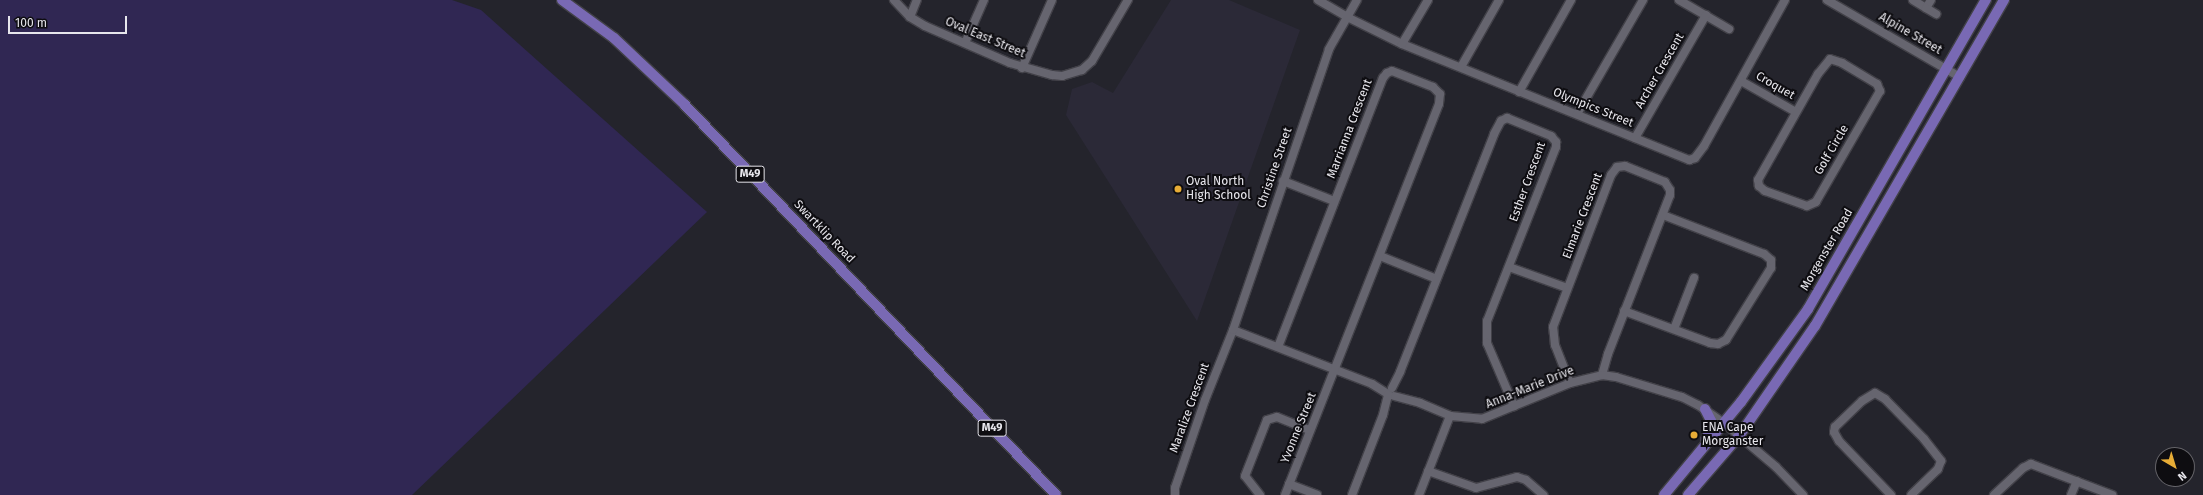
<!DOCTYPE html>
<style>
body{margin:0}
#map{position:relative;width:2203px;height:495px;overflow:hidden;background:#24242c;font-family:"Fira Sans",sans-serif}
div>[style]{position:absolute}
.built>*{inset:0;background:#2b2937}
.green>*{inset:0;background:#302753}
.roads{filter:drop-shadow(1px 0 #424148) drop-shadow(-1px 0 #424148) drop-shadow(0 1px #424148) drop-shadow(0 -1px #424148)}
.minor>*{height:8px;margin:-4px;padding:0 4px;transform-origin:4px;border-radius:4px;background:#66656f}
.major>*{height:10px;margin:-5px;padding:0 5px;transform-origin:5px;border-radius:5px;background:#7969b4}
.dots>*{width:11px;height:11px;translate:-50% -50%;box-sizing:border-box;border:2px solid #0e0d11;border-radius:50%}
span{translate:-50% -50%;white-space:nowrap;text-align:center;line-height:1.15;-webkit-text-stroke:4px #0e0d11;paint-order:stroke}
.shield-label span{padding:1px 3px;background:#0e0d11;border:1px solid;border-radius:3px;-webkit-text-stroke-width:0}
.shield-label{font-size:11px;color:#e7e6ec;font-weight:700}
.street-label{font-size:12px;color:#e7e6ec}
.poi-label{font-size:12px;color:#e7e6ec}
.left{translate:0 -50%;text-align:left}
.north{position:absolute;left:2155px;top:447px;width:40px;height:40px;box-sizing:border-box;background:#0e0d11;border:1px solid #656469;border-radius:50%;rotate:142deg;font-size:11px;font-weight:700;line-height:16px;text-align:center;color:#e7e6ec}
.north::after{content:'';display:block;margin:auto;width:14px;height:18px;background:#e7ac36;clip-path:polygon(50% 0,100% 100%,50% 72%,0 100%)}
.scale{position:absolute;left:8px;top:16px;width:119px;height:18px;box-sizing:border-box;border:2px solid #e7e6ec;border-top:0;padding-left:5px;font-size:12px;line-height:14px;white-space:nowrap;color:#e7e6ec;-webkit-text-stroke:3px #0e0d11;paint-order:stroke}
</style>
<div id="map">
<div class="built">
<div style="clip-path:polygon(1171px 0,1229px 0,1300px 30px,1197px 321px,1066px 115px,1072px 89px,1092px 82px,1113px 93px)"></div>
</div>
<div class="green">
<div style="clip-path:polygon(0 0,452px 0,481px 10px,707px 212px,412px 495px,0 495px)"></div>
</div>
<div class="roads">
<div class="minor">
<div style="left:894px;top:0;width:23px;rotate:47deg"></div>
<div style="left:910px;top:17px;width:17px;rotate:31deg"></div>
<div style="left:925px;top:26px;width:93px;rotate:23.5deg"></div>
<div style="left:1010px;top:63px;width:44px;rotate:15.9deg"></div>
<div style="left:1052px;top:75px;width:10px;rotate:6deg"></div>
<div style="left:1062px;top:76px;width:21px;rotate:-17deg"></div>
<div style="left:1082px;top:70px;width:13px;rotate:-42deg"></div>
<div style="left:1092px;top:61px;width:71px;rotate:-59.5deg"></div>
<div style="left:1318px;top:0;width:34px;rotate:30deg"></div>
<div style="left:1347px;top:17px;width:61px;rotate:26.1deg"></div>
<div style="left:1402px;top:44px;width:310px;rotate:22deg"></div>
<div style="left:1689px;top:160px;width:6px;rotate:-18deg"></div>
<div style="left:1695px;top:158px;width:15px;rotate:-53deg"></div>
<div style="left:1704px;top:146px;width:167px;rotate:-61deg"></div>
<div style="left:1679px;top:0;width:58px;rotate:30.1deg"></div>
<div style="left:1827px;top:0;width:154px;rotate:30.1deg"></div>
<div style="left:1913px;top:0;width:15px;rotate:32deg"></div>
<div style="left:1926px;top:8px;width:9px;rotate:-58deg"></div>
<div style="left:1926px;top:8px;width:12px;rotate:31deg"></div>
<div style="left:910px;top:17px;width:18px;rotate:-68deg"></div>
<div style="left:965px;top:43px;width:47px;rotate:-66.2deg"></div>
<div style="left:1402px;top:44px;width:51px;rotate:-59.4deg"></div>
<div style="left:1830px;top:59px;width:13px;rotate:18deg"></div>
<div style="left:1842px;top:63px;width:41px;rotate:31deg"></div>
<div style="left:1877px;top:84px;width:8px;rotate:67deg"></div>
<div style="left:1880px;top:91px;width:128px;rotate:120deg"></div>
<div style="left:1816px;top:202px;width:10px;rotate:156deg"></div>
<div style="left:1807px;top:206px;width:45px;rotate:-160.3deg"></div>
<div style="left:1765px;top:191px;width:8px;rotate:-140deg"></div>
<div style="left:1759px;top:186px;width:6px;rotate:-99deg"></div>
<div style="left:1758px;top:180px;width:122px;rotate:-60.5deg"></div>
<div style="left:1818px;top:74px;width:19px;rotate:-51deg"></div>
<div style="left:1461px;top:67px;width:77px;rotate:-60.4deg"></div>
<div style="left:1022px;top:68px;width:74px;rotate:-66.2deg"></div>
<div style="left:1741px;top:81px;width:63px;rotate:29.4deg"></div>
<div style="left:1519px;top:92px;width:106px;rotate:-60.5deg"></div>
<div style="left:1577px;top:114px;width:132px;rotate:-59.9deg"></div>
<div style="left:1635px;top:138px;width:142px;rotate:-60deg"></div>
<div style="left:1283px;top:181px;width:55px;rotate:21.4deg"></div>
<div style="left:1380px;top:256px;width:61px;rotate:22deg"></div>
<div style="left:1509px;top:267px;width:62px;rotate:19.9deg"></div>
<div style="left:1624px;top:311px;width:92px;rotate:20.4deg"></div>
<div style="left:1710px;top:343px;width:8px;rotate:7deg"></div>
<div style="left:1718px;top:344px;width:9px;rotate:-27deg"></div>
<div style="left:1726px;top:340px;width:85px;rotate:-58deg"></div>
<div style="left:1771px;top:268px;width:8px;rotate:-90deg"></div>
<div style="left:1771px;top:260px;width:9px;rotate:-139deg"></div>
<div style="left:1764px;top:254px;width:108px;rotate:-158.9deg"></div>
<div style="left:1674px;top:329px;width:55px;rotate:-68.6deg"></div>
<div style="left:1233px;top:330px;width:149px;rotate:21.2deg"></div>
<div style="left:1372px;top:384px;width:19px;rotate:32deg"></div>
<div style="left:1278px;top:347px;width:289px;rotate:-68.7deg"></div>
<div style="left:1383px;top:78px;width:6px;rotate:-51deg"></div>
<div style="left:1387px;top:73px;width:5px;rotate:-22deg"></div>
<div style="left:1392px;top:71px;width:44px;rotate:21.3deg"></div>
<div style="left:1433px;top:87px;width:10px;rotate:45deg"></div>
<div style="left:1440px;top:94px;width:10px;rotate:96deg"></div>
<div style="left:1439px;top:104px;width:420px;rotate:111.5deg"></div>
<div style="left:1570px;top:383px;width:41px;rotate:-111.5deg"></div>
<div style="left:1555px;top:345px;width:18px;rotate:-96deg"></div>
<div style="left:1553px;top:327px;width:163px;rotate:-69.1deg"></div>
<div style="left:1611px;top:175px;width:10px;rotate:-53deg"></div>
<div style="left:1617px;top:167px;width:8px;rotate:-7deg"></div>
<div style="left:1625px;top:166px;width:43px;rotate:21.8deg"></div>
<div style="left:1665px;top:182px;width:9px;rotate:58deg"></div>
<div style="left:1670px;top:190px;width:5px;rotate:90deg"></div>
<div style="left:1670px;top:195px;width:171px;rotate:111.3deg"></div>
<div style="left:1608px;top:354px;width:22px;rotate:106deg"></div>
<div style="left:1392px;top:388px;width:18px;rotate:-63deg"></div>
<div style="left:1400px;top:372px;width:256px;rotate:-68.4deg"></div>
<div style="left:1494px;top:134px;width:15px;rotate:-62deg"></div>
<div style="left:1501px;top:121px;width:7px;rotate:-27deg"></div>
<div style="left:1507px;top:118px;width:48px;rotate:22.2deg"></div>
<div style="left:1551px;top:136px;width:8px;rotate:50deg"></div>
<div style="left:1556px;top:142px;width:5px;rotate:90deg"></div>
<div style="left:1556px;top:147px;width:187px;rotate:111.6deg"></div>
<div style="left:1487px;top:321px;width:22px;rotate:90deg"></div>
<div style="left:1487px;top:343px;width:69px;rotate:66.8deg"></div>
<div style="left:1394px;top:396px;width:27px;rotate:15deg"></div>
<div style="left:1420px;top:403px;width:33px;rotate:23deg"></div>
<div style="left:1450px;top:416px;width:32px;rotate:5deg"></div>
<div style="left:1482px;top:419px;width:95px;rotate:-22.2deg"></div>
<div style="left:1570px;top:383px;width:33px;rotate:-14deg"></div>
<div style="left:1602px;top:375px;width:14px;rotate:8deg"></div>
<div style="left:1616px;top:377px;width:69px;rotate:16.9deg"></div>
<div style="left:1682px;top:397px;width:18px;rotate:27deg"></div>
<div style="left:1698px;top:405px;width:32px;rotate:35deg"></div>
<div style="left:1724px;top:423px;width:68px;rotate:40.2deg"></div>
<div style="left:1776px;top:467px;width:39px;rotate:46deg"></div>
<div style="left:1428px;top:471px;width:51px;rotate:19.5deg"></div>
<div style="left:1476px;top:488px;width:42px;rotate:-15deg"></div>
<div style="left:1517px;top:477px;width:9px;rotate:18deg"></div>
<div style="left:1526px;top:480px;width:23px;rotate:41deg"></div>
<div style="left:1289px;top:484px;width:30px;rotate:21deg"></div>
<div style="left:1175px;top:495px;width:7px;rotate:-90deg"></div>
<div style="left:1175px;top:488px;width:93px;rotate:-71.2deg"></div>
<div style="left:1205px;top:400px;width:75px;rotate:-68.2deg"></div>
<div style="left:1233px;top:330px;width:297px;rotate:-71.1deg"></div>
<div style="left:1329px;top:49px;width:56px;rotate:-60.3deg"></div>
<div style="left:1260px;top:495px;width:24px;rotate:-128deg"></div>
<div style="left:1245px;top:476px;width:60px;rotate:-68.6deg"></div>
<div style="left:1267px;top:420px;width:10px;rotate:-17deg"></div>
<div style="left:1277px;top:417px;width:35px;rotate:22deg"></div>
<div style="left:1352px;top:495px;width:86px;rotate:-68.8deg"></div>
<div style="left:1383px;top:415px;width:21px;rotate:-76deg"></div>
<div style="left:1419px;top:495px;width:85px;rotate:-68.6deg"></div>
<div style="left:1891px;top:495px;width:75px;rotate:-133.9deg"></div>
<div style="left:1839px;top:441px;width:10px;rotate:-119deg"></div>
<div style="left:1834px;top:432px;width:5px;rotate:-79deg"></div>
<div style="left:1835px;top:427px;width:37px;rotate:-44deg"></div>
<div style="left:1862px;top:401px;width:15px;rotate:-32deg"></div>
<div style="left:1875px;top:393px;width:12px;rotate:31deg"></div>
<div style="left:1885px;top:399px;width:56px;rotate:45.7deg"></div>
<div style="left:1924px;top:439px;width:28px;rotate:52deg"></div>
<div style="left:1941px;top:461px;width:9px;rotate:111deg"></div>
<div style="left:1938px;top:469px;width:37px;rotate:136deg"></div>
<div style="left:1994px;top:495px;width:40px;rotate:-43deg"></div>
<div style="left:2023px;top:468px;width:9px;rotate:-27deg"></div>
<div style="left:2031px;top:464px;width:87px;rotate:20.9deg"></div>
<div style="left:2071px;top:495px;width:15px;rotate:-67deg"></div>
</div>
<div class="major">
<div style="left:562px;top:0;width:64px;rotate:36.2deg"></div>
<div style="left:614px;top:38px;width:98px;rotate:43.3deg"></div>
<div style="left:685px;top:105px;width:538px;rotate:46.43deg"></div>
<div style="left:1705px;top:409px;width:13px;rotate:63deg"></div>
<div style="left:1711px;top:421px;width:9px;rotate:96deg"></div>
<div style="left:1710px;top:430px;width:11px;rotate:112deg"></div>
<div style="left:1664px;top:495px;width:121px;rotate:-50.4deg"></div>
<div style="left:1741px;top:402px;width:115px;rotate:-54.2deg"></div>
<div style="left:1808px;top:309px;width:357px;rotate:-60.1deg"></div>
<div style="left:1688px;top:495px;width:78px;rotate:-49.2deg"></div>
<div style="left:1739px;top:436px;width:134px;rotate:-55.4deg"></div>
<div style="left:1815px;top:326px;width:377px;rotate:-59.9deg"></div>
</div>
</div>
<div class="dots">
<div style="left:1178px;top:189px;background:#e7ac36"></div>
<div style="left:1694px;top:435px;background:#e7ac36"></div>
</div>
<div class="shield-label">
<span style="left:750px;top:174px">M49</span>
<span style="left:992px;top:428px">M49</span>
</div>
<div class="street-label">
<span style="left:1910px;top:34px;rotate:30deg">Alpine Street</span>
<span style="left:985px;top:38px;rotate:23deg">Oval East Street</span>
<span style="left:1660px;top:71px;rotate:-60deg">Archer Crescent</span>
<span style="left:1775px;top:86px;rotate:30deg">Croquet</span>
<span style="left:1593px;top:108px;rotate:22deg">Olympics Street</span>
<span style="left:1350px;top:129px;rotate:-69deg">Marrianna Crescent</span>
<span style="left:1832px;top:150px;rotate:-60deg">Golf Circle</span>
<span style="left:1275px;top:168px;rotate:-71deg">Christine Street</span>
<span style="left:1528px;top:182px;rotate:-70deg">Esther Crescent</span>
<span style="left:1583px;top:216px;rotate:-69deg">Elmarie Crescent</span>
<span style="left:824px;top:232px;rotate:46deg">Swartklip Road</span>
<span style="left:1827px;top:250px;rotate:-60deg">Morgenster Road</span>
<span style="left:1530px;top:388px;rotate:-22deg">Anna-Marie Drive</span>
<span style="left:1190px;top:408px;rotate:-70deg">Maralize Crescent</span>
<span style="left:1299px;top:428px;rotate:-68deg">Yvonne Street</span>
</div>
<div class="poi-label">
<span class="left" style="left:1186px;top:189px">Oval North<br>High School</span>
<span class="left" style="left:1702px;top:435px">ENA Cape<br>Morganster</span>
</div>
<div class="north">N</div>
<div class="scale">100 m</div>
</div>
